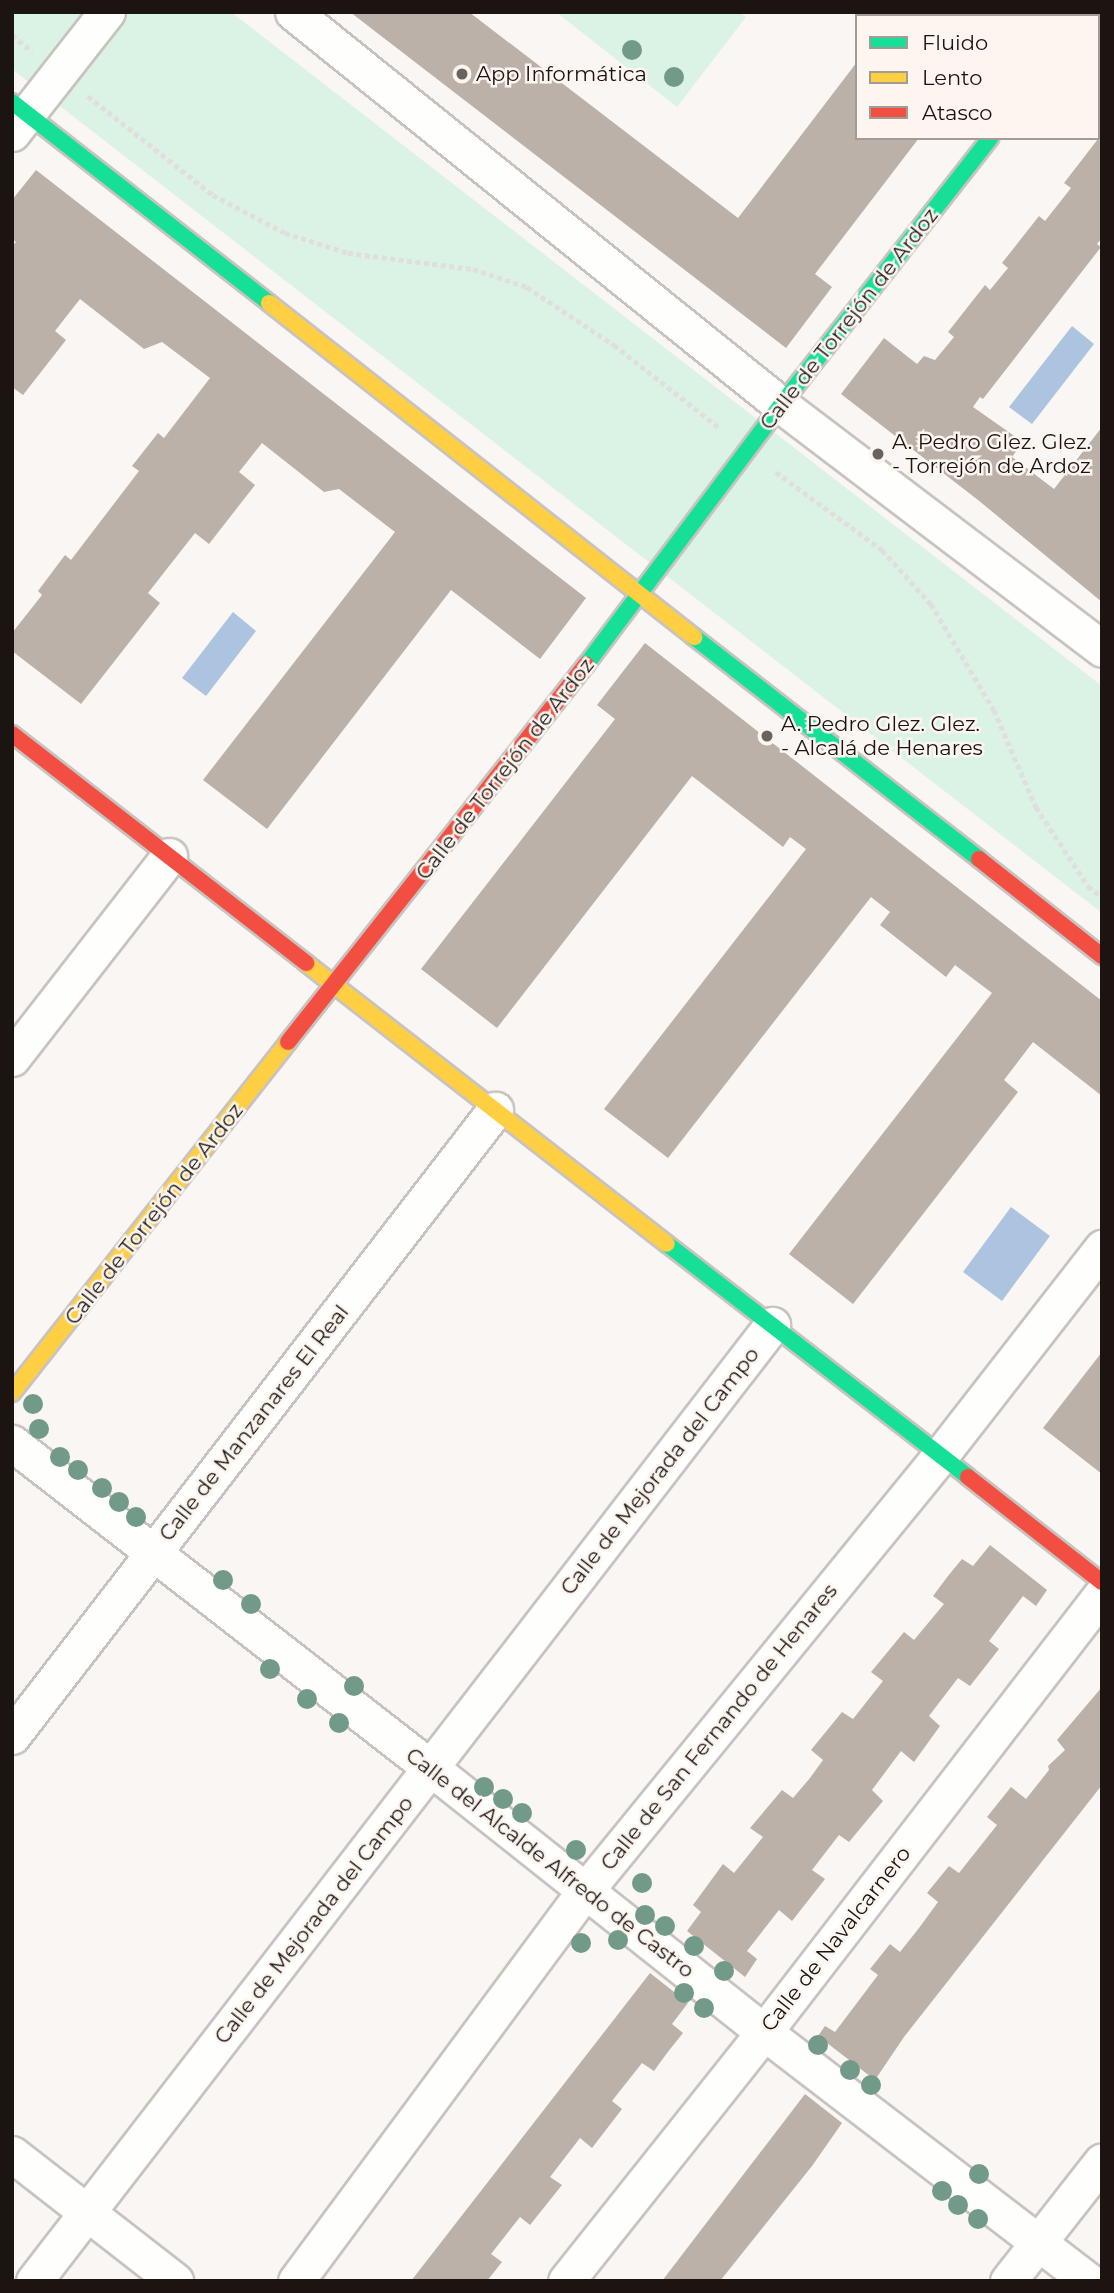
<!DOCTYPE html>
<meta charset="utf-8">
<style>
body{margin:0}
#map{position:relative;width:1114px;height:2293px;overflow:hidden;background:#f9f6f3;font-family:Montserrat,sans-serif}
div>[style]{position:absolute}
.green>*{inset:0;background:#dbf3e4}
.water>*{inset:0;background:#acc4e0}
.building>*{inset:0;background:#bbb1a9}
.path>*{height:4.5px;margin-top:-2.25px;transform-origin:0;background:repeating-linear-gradient(90deg,#e0dede 0 5px,transparent 0 8.5px)}
.roads{filter:drop-shadow(2px 0 #c8c3bf) drop-shadow(-2px 0 #c8c3bf) drop-shadow(0 2px #c8c3bf) drop-shadow(0 -2px #c8c3bf)}
.street>*{height:35px;margin:-17.5px;padding:0 17.5px;transform-origin:17.5px;border-radius:17.5px;background:#fefefd}
.fast>*{height:16px;margin:-8px;padding:0 8px;transform-origin:8px;border-radius:8px;background:#16e098}
.slow>*{height:16px;margin:-8px;padding:0 8px;transform-origin:8px;border-radius:8px;background:#ffcf43}
.jam>*{height:16px;margin:-8px;padding:0 8px;transform-origin:8px;border-radius:8px;background:#f24e42}
.trees>*{width:20px;height:20px;margin:-10px;border-radius:50%;background:#729a89}
.dots>*{width:19px;height:19px;translate:-50% -50%;box-sizing:border-box;border:4px solid #fcf5f0;border-radius:50%}
span{translate:-50% -50%;white-space:nowrap;text-align:center;line-height:1.15;-webkit-text-stroke:5px #fcf5f0;paint-order:stroke}
.poi-label{font-size:21px;color:#1b1410}
.left{translate:0 -50%;text-align:left}
.street-label{font-size:21px;color:#1b1410}
.frame{position:absolute;inset:0;border:14px solid #1b1410;pointer-events:none}
.legend{position:absolute;left:855px;top:14px;width:245px;height:126px;box-sizing:border-box;background:#fcf5f0;border:2px solid #a29b96;margin:0;padding:9px 12px;list-style:none;font-size:21px;color:#1b1410}
.legend li{display:flex;align-items:center;gap:14px;height:35px}
.legend b{width:35px;border:2px solid #a29b96}
</style>
<div id="map">
<div class="green">
<div style="clip-path:polygon(12px 12px,231px 12px,1102px 686px,1102px 913px,12px 69px)"></div>
<div style="clip-path:polygon(556px 12px,739px 12px,746px 17px,677px 107px)"></div>
</div>
<div class="water">
<div style="clip-path:polygon(1072px 326px,1094px 344px,1032px 424px,1009px 407px)"></div>
<div style="clip-path:polygon(233px 612px,256px 631px,206px 696px,182px 678px)"></div>
<div style="clip-path:polygon(1011px 1207px,1050px 1236px,1002px 1301px,963px 1272px)"></div>
</div>
<div class="building">
<div style="clip-path:polygon(350px 12px,469px 12px,738px 218px,857px 62px,857px 138px,919px 138px,815px 274px,832px 287px,786px 348px)"></div>
<div style="clip-path:polygon(894px 12px,991px 12px,995px 16px,892px 16px)"></div>
<div style="clip-path:polygon(1098px 139px,1102px 142px,1102px 238px,1097px 244px,1101px 247px,983px 399px,980px 397px,973px 407px,1023px 442px,1012px 457px,1054px 489px,1102px 427px,1102px 602px,978px 500px,841px 394px,884px 338px,917px 364px,924px 356px,935px 360px,954px 337px,948px 332px,985px 285px,990px 290px,1008px 268px,1002px 263px,1039px 216px,1045px 221px,1071px 188px,1064px 183px)"></div>
<div style="clip-path:polygon(36px 170px,586px 598px,540px 659px,451px 590px,267px 829px,203px 780px,395px 532px,339px 489px,324px 492px,262px 443px,239px 472px,255px 485px,209px 544px,195px 533px,148px 593px,160px 603px,81px 704px,12px 651px,12px 633px,42px 595px,38px 591px,65px 555px,71px 560px,139px 471px,132px 466px,158px 433px,164px 438px,210px 378px,162px 342px,144px 349px,80px 299px,55px 331px,66px 340px,23px 395px,12px 387px,12px 246px,16px 242px,12px 239px,12px 200px)"></div>
<div style="clip-path:polygon(645px 643px,1102px 1001px,1102px 1096px,1033px 1042px,1004px 1080px,1018px 1092px,853px 1304px,789px 1254px,992px 993px,955px 965px,946px 977px,880px 925px,890px 912px,871px 897px,668px 1158px,604px 1109px,806px 849px,790px 837px,783px 847px,692px 776px,497px 1028px,421px 969px,615px 719px,597px 705px)"></div>
<div style="clip-path:polygon(1102px 1352px,1102px 1474px,1043px 1428px)"></div>
<div style="clip-path:polygon(990px 1545px,1047px 1590px,1036px 1606px,1023px 1596px,989px 1641px,999px 1649px,970px 1686px,958px 1678px,929px 1716px,940px 1726px,914px 1762px,901px 1751px,872px 1790px,883px 1801px,849px 1842px,839px 1835px,812px 1870px,825px 1879px,792px 1921px,779px 1910px,747px 1951px,757px 1959px,745px 1977px,687px 1931px,701px 1912px,693px 1905px,723px 1864px,734px 1873px,763px 1837px,750px 1828px,782px 1790px,793px 1798px,810px 1778px,823px 1760px,811px 1750px,842px 1712px,853px 1719px,883px 1681px,871px 1672px,904px 1632px,914px 1640px,944px 1604px,933px 1596px,948px 1576px,962px 1559px,973px 1566px)"></div>
<div style="clip-path:polygon(1102px 1687px,1102px 1785px,904px 2037px,875px 2080px,818px 2036px,825px 2026px,835px 2032px,878px 1975px,870px 1969px,890px 1944px,900px 1952px,919px 1928px,938px 1902px,927px 1893px,949px 1866px,959px 1873px,997px 1825px,987px 1817px,1011px 1787px,1026px 1799px,1049px 1770px,1048px 1766px,1065px 1750px,1057px 1740px)"></div>
<div style="clip-path:polygon(650px 1973px,688px 2003px,672px 2024px,683px 2033px,667px 2053px,654px 2071px,642px 2063px,612px 2101px,622px 2109px,592px 2148px,580px 2138px,550px 2177px,562px 2185px,530px 2225px,520px 2217px,491px 2254px,502px 2262px,487px 2281px,411px 2281px)"></div>
<div style="clip-path:polygon(805px 2094px,842px 2123px,812px 2166px,720px 2281px,662px 2281px)"></div>
</div>
<div class="path">
<div style="left:12px;top:35px;width:26px;rotate:39deg"></div>
<div style="left:88px;top:96px;width:159px;rotate:38.4deg"></div>
<div style="left:213px;top:195px;width:81px;rotate:27.8deg"></div>
<div style="left:285px;top:233px;width:66px;rotate:17.6deg"></div>
<div style="left:348px;top:253px;width:126px;rotate:7.3deg"></div>
<div style="left:473px;top:269px;width:57px;rotate:18.4deg"></div>
<div style="left:527px;top:287px;width:105px;rotate:33.7deg"></div>
<div style="left:614px;top:345px;width:135px;rotate:38.1deg"></div>
<div style="left:776px;top:472px;width:132px;rotate:36.3deg"></div>
<div style="left:882px;top:550px;width:73px;rotate:47.8deg"></div>
<div style="left:931px;top:604px;width:123px;rotate:59.3deg"></div>
<div style="left:994px;top:710px;width:106px;rotate:66.6deg"></div>
<div style="left:1036px;top:807px;width:95px;rotate:56.6deg"></div>
<div style="left:1088px;top:886px;width:18px;rotate:38deg"></div>
</div>
<div class="roads">
<div class="street">
<div style="left:293px;top:12px;width:627px;rotate:38.85deg"></div>
<div style="left:781px;top:405px;width:403px;rotate:37.2deg"></div>
<div style="left:1085px;top:16px;width:5px;rotate:-53deg"></div>
<div style="left:12px;top:133px;width:154px;rotate:-51.9deg"></div>
<div style="left:12px;top:1058px;width:256px;rotate:-52.1deg"></div>
<div style="left:12px;top:1443px;width:532px;rotate:37.82deg"></div>
<div style="left:432px;top:1769px;width:424px;rotate:38.4deg"></div>
<div style="left:764px;top:2032px;width:409px;rotate:37.5deg"></div>
<div style="left:12px;top:1736px;width:791px;rotate:-52.35deg"></div>
<div style="left:12px;top:2154px;width:207px;rotate:37.9deg"></div>
<div style="left:34px;top:2281px;width:1208px;rotate:-52.33deg"></div>
<div style="left:296px;top:2281px;width:485px;rotate:-53.5deg"></div>
<div style="left:585px;top:1891px;width:561px;rotate:-50.78deg"></div>
<div style="left:940px;top:1456px;width:264px;rotate:-52.1deg"></div>
<div style="left:566px;top:2281px;width:318px;rotate:-51.5deg"></div>
<div style="left:764px;top:2032px;width:553px;rotate:-52.34deg"></div>
<div style="left:1008px;top:2281px;width:152px;rotate:-51.9deg"></div>
</div>
<div class="fast">
<div style="left:12px;top:102px;width:326px;rotate:38deg"></div>
<div style="left:694px;top:637px;width:361px;rotate:37.9deg"></div>
<div style="left:586px;top:665px;width:325px;rotate:-53.1deg"></div>
<div style="left:781px;top:405px;width:339px;rotate:-51.9deg"></div>
<div style="left:667px;top:1244px;width:381px;rotate:37.7deg"></div>
</div>
<div class="slow">
<div style="left:269px;top:303px;width:541px;rotate:38.16deg"></div>
<div style="left:306px;top:963px;width:457px;rotate:37.9deg"></div>
<div style="left:12px;top:1393px;width:447px;rotate:-51.8deg"></div>
</div>
<div class="jam">
<div style="left:12px;top:734px;width:373px;rotate:37.9deg"></div>
<div style="left:979px;top:859px;width:157px;rotate:38.3deg"></div>
<div style="left:288px;top:1042px;width:481px;rotate:-51.7deg"></div>
<div style="left:968px;top:1477px;width:170px;rotate:38.1deg"></div>
</div>
</div>
<div class="trees">
<div style="left:632px;top:50px"></div>
<div style="left:674px;top:77px"></div>
<div style="left:33px;top:1404px"></div>
<div style="left:39px;top:1429px"></div>
<div style="left:60px;top:1457px"></div>
<div style="left:78px;top:1470px"></div>
<div style="left:102px;top:1488px"></div>
<div style="left:119px;top:1502px"></div>
<div style="left:136px;top:1517px"></div>
<div style="left:223px;top:1580px"></div>
<div style="left:251px;top:1604px"></div>
<div style="left:270px;top:1669px"></div>
<div style="left:354px;top:1686px"></div>
<div style="left:307px;top:1699px"></div>
<div style="left:339px;top:1723px"></div>
<div style="left:484px;top:1787px"></div>
<div style="left:503px;top:1799px"></div>
<div style="left:522px;top:1813px"></div>
<div style="left:576px;top:1850px"></div>
<div style="left:642px;top:1883px"></div>
<div style="left:645px;top:1915px"></div>
<div style="left:665px;top:1926px"></div>
<div style="left:618px;top:1940px"></div>
<div style="left:581px;top:1943px"></div>
<div style="left:694px;top:1946px"></div>
<div style="left:724px;top:1971px"></div>
<div style="left:684px;top:1993px"></div>
<div style="left:704px;top:2008px"></div>
<div style="left:818px;top:2045px"></div>
<div style="left:850px;top:2070px"></div>
<div style="left:871px;top:2085px"></div>
<div style="left:979px;top:2174px"></div>
<div style="left:942px;top:2191px"></div>
<div style="left:958px;top:2205px"></div>
<div style="left:978px;top:2219px"></div>
</div>
<div class="dots">
<div style="left:462px;top:74px;background:#69635f"></div>
<div style="left:878px;top:454px;background:#69635f"></div>
<div style="left:767px;top:736px;background:#69635f"></div>
</div>
<div class="poi-label">
<span class="left" style="left:476px;top:74px">App Informática</span>
<span class="left" style="left:892px;top:454px">A. Pedro Glez. Glez.<br>- Torrejón de Ardoz</span>
<span class="left" style="left:781px;top:736px">A. Pedro Glez. Glez.<br>- Alcalá de Henares</span>
</div>
<div class="street-label">
<span style="left:849px;top:319px;rotate:-52deg">Calle de Torrejón de Ardoz</span>
<span style="left:505px;top:769px;rotate:-52deg">Calle de Torrejón de Ardoz</span>
<span style="left:154px;top:1214px;rotate:-52deg">Calle de Torrejón de Ardoz</span>
<span style="left:254px;top:1423px;rotate:-52deg">Calle de Manzanares El Real</span>
<span style="left:660px;top:1471px;rotate:-52deg">Calle de Mejorada del Campo</span>
<span style="left:719px;top:1727px;rotate:-51deg">Calle de San Fernando de Henares</span>
<span style="left:550px;top:1863px;rotate:38deg">Calle del Alcalde Alfredo de Castro</span>
<span style="left:314px;top:1920px;rotate:-52deg">Calle de Mejorada del Campo</span>
<span style="left:836px;top:1939px;rotate:-52deg">Calle de Navalcarnero</span>
</div>
<div class="frame"></div>
<ul class="legend">
<li><b style="height:9px;background:#16e098"></b>Fluido</li>
<li><b style="height:9px;background:#ffcf43"></b>Lento</li>
<li><b style="height:9px;background:#f24e42"></b>Atasco</li>
</ul>
</div>
